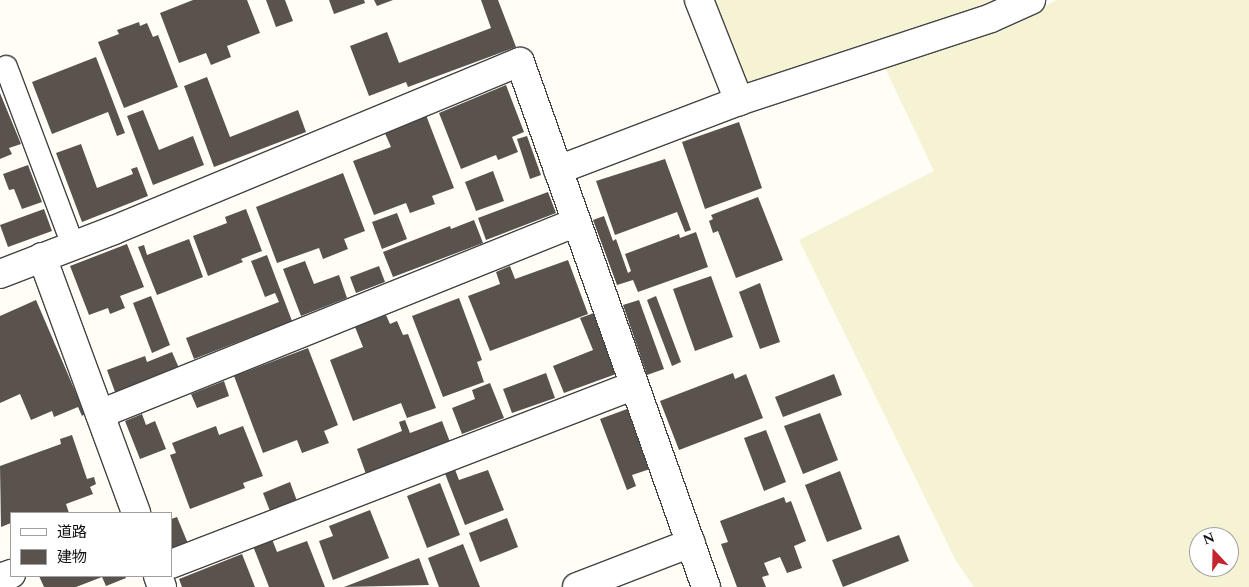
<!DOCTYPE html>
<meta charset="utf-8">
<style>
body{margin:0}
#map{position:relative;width:1249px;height:587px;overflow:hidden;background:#fffdf5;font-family:Spectral,"Noto Sans JP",serif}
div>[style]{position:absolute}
.farmland>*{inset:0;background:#f6f3d4}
.building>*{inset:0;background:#5a524d}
.roads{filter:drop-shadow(1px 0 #444) drop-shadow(-1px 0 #444) drop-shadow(0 1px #444) drop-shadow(0 -1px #444)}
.lane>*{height:22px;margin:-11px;padding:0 11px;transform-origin:11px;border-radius:11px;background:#fff}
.street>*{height:28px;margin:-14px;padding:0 14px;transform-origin:14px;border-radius:14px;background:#fff}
span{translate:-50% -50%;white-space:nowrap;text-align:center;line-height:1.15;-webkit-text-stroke:5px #fff;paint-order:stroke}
.legend{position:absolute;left:10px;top:512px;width:162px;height:65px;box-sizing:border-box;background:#fff;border:1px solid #a0a0a0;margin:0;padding:6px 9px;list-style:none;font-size:15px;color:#111}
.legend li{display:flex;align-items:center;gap:10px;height:25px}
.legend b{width:25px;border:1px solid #a0a0a0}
.north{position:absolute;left:1189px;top:527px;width:50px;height:50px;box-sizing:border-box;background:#fff;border:1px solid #a0a0a0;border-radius:50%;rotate:339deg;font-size:14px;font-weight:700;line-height:20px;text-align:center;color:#111}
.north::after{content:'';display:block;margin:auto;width:18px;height:22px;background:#c4262e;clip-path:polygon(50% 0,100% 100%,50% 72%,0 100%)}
</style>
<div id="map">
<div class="farmland">
<div style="clip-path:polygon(714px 0,1000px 0,747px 84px)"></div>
<div style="clip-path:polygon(evenodd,1057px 0,1249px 0,1249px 587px,974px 587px,956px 561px,799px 240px,934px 171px,884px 66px,1033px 13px,1057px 0,1199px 537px,1229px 537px,1229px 567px,1199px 567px,1199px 537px)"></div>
</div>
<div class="building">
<div style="clip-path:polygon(193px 0,247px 0,260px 33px,227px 46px,231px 57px,211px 65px,206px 53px,179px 63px,160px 13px)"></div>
<div style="clip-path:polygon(266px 0,285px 0,293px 21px,276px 27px)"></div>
<div style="clip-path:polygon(329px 0,364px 0,365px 3px,334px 14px)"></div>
<div style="clip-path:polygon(374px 0,393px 0,377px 6px)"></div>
<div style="clip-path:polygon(481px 0,498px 0,516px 47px,408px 87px,406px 82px,369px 96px,350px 46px,387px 32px,399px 63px,491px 28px)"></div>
<div style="clip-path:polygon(139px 22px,140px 26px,147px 23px,153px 37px,158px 35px,178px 87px,124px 108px,98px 42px,119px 34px,117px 30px)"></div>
<div style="clip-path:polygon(96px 57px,125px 133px,117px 136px,108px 112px,52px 134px,32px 82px)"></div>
<div style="clip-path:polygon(207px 77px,230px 137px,298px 110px,306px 132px,214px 167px,184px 86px)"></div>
<div style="clip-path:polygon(506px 85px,524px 132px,512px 137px,518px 152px,498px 160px,496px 155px,461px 169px,439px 113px)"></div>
<div style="clip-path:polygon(0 93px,21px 144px,9px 148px,12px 154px,0 159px)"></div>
<div style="clip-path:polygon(143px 110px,159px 150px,193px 136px,204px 165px,153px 185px,127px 116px)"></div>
<div style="clip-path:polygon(426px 115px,454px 188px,432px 196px,435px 204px,410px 213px,406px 203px,374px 215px,353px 161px,391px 147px,384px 131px)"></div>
<div style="clip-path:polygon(739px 122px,762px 188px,705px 209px,682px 142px)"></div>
<div style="clip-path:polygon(527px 136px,541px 175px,530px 179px,517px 139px)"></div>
<div style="clip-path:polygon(81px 144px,97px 188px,133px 174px,131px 169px,137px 167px,148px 196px,82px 222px,56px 153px)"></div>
<div style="clip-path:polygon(665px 159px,691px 230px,685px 232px,677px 212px,615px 235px,596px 181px)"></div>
<div style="clip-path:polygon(28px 165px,42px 202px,22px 209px,14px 189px,9px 190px,3px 174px)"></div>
<div style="clip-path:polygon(493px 171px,504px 201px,476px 211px,465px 182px)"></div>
<div style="clip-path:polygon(343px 173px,365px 231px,344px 239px,348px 249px,323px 259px,319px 248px,277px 263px,256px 207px)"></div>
<div style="clip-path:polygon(548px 192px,556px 213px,486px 240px,478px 218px)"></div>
<div style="clip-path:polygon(758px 197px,783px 260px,736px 278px,718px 231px,713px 233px,709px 221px,713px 219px,711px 215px)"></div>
<div style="clip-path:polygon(44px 209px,52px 231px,8px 247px,0 225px)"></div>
<div style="clip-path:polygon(246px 209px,262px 251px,241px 259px,243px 262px,208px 276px,193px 236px,227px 223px,225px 217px)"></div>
<div style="clip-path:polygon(397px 213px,407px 239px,382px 249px,372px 222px)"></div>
<div style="clip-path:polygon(604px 216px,613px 241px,616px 239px,628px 273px,631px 271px,625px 254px,679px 234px,680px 238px,696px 232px,708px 267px,638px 292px,633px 280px,617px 285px,593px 220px)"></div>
<div style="clip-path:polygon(474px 220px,483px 243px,393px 277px,383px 252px,450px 226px,451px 229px)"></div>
<div style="clip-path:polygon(189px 239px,203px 277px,157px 295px,138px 247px,144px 245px,147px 255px)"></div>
<div style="clip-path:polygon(127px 244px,144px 287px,120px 296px,125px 308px,110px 314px,108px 308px,89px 315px,70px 266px)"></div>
<div style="clip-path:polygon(267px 255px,292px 321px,194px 359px,186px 338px,279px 302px,275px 293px,265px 297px,251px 261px)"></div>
<div style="clip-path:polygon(568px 260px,588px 314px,490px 351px,468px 296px,500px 284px,496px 272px,510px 266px,515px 279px)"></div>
<div style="clip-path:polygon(305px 261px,314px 284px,339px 275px,347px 298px,301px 316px,283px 269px)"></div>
<div style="clip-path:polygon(379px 266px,385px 282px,356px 293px,350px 277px)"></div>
<div style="clip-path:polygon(711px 276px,733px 337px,695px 351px,673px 289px)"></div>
<div style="clip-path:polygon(760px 283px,780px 342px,760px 349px,739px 292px)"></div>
<div style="clip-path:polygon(151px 296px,170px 345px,152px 353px,133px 303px)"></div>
<div style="clip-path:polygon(656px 296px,681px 362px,672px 366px,647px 300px)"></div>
<div style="clip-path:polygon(459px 298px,482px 360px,477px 362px,484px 382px,443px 397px,412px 316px)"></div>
<div style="clip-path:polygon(36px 300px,85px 414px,82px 416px,78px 407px,54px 417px,52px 411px,31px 420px,20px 394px,0 403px,0 316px)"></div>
<div style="clip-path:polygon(639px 300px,664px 369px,647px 375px,623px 305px)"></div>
<div style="clip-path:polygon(594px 313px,616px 374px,564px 393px,553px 366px,593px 350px,580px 318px)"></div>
<div style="clip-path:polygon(386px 315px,390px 324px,397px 321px,403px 335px,408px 334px,436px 408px,407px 418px,401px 403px,353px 421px,330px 360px,363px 347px,355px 327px)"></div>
<div style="clip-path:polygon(308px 348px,338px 425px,324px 431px,329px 443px,302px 453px,297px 440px,263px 453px,234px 376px)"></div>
<div style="clip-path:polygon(172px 352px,179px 368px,115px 392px,107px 370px,145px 356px,147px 362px)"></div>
<div style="clip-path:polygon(546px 373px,555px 398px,512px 413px,503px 389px)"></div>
<div style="clip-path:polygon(733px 373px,735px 379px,746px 374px,763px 418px,679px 450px,660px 401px)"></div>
<div style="clip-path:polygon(834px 374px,842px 395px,783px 417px,775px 397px)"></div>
<div style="clip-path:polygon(224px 381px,229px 396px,197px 408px,191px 394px)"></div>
<div style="clip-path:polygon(490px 383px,504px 418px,462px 434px,452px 408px,475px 399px,472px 390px)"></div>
<div style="clip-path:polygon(627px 409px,650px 469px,632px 475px,636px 486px,627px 490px,600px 419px)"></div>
<div style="clip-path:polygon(820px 413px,838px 460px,803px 474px,784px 426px)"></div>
<div style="clip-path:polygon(142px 414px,146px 425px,155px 421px,166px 449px,140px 459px,125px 421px)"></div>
<div style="clip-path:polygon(405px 420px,410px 433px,442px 421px,450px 442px,366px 474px,357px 449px,402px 431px,399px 422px)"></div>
<div style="clip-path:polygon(216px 426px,219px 435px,243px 426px,263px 476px,243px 483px,245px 488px,190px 509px,170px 455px,176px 453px,172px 443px)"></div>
<div style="clip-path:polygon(766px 430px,786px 482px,764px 491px,744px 438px)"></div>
<div style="clip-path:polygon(72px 435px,87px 479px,94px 477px,96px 484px,90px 487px,93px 494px,66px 504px,69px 513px,11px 513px,11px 523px,1px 527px,0 466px,61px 444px,60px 439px)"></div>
<div style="clip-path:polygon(454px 467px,459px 480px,488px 470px,504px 510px,465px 525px,444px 471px)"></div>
<div style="clip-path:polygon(840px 471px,862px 529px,827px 542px,805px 485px)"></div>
<div style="clip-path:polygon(290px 482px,297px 501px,270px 511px,263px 493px)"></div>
<div style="clip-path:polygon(440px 483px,460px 535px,427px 548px,407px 496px)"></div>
<div style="clip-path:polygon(784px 497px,786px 503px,791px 501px,806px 541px,794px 546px,802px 568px,787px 573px,780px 557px,764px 563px,769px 575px,762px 577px,766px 587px,737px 587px,721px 544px,728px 542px,720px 521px)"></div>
<div style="clip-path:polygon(370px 510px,389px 558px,333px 580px,319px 541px,333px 536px,329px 526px)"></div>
<div style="clip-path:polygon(177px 517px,189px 546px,171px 552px,171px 519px)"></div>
<div style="clip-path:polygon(507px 518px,518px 547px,480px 562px,469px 533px)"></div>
<div style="clip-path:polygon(899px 535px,909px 561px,843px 587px,832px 560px)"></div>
<div style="clip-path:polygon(272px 539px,277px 552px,307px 541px,325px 587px,269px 587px,253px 546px)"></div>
<div style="clip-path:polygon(463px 544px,480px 587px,439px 587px,428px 558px)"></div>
<div style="clip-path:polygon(242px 554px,255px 587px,182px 587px,179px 579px)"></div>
<div style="clip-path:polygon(419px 558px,429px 585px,344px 587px)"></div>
<div style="clip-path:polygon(39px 576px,125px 576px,126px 578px,106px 586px,102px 577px,76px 587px,44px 587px)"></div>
</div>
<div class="roads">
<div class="lane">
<div style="left:6px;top:67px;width:190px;rotate:69.4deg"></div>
</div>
<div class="street">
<div style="left:699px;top:0;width:109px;rotate:68.4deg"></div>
<div style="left:558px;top:170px;width:194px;rotate:-20.9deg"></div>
<div style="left:739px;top:101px;width:265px;rotate:-18.2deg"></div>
<div style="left:991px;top:18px;width:44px;rotate:-24.2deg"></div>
<div style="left:42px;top:257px;width:273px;rotate:69.8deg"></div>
<div style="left:0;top:274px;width:122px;rotate:-21.1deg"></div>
<div style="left:114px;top:230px;width:439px;rotate:-22.5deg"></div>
<div style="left:520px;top:62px;width:557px;rotate:70.49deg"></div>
<div style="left:100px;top:414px;width:514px;rotate:-21.93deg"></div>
<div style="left:171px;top:564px;width:496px;rotate:-21.1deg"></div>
<div style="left:158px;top:576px;width:12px;rotate:70deg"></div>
<div style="left:0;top:578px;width:12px;rotate:-20deg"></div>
<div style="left:577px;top:587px;width:122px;rotate:-21.1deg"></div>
</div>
</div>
<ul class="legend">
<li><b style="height:6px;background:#fff"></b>道路</li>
<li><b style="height:14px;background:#5a524d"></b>建物</li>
</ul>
<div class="north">N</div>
</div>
